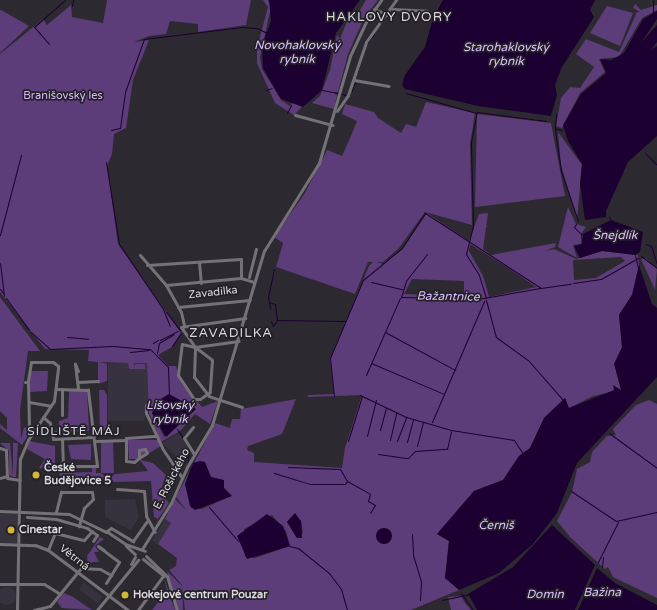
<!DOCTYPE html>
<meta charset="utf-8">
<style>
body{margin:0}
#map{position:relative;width:657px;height:610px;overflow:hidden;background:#2d2931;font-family:"Varela Round",sans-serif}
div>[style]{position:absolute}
.built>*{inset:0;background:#38313e}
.round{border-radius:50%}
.green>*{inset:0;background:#5d3c7a}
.water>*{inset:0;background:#1c0031}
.stream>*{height:1px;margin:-0.5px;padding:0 0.5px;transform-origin:0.5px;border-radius:0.5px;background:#1c0031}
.minor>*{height:3px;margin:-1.5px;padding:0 1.5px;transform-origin:1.5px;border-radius:1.5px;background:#747276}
.dots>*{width:11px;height:11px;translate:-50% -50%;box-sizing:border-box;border:2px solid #232027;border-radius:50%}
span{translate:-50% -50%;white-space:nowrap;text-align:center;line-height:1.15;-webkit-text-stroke:3.5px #232027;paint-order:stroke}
.park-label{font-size:11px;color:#d7b7f7}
.street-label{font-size:11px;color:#dad8dc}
.poi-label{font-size:11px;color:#dad8dc;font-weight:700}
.left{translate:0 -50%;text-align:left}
.water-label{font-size:12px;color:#ddbefe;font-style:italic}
.neighbourhood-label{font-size:12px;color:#dad8dc;letter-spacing:1px}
.quarter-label{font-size:13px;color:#dad8dc;letter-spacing:1px}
</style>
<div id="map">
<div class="built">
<div style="clip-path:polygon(108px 363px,147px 363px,149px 399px,144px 421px,108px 421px)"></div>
<div style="clip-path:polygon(179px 433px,190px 452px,176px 470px,172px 463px,177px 458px,162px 443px)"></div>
<div style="clip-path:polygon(135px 499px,139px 517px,131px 530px,105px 517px,105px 500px)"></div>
<div style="clip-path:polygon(0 512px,18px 512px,17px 543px,0 544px)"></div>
<div style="clip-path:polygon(165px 519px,172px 523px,158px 545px,152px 540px)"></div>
<div style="clip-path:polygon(84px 582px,102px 597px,98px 604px,79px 589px)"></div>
<div class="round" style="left:-2px;top:587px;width:18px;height:18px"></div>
</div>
<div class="green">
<div style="clip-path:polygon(evenodd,107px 0,251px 0,246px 25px,198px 32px,198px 24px,170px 21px,166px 34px,149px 36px,134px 42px,149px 40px,133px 80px,126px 128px,114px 134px,112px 154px,107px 166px,118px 244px,181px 333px,172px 347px,158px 355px,168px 366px,176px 366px,182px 384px,202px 407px,218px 401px,210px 424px,195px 414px,180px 431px,161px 442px,149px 413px,147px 363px,134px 363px,134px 369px,135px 364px,145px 364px,145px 369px,129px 369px,128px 363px,100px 362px,107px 364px,107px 381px,98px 384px,98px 362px,88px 361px,89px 350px,45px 349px,0 292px,0 54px,43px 19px,47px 25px,71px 5px,72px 17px,103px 23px,107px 0,176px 398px,196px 409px,164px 437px,152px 413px,176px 398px)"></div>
<div style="clip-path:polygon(263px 0,268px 0,271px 7px,260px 57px,262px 69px,281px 100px,290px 106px,293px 102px,302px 107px,294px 115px,275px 103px,257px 63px,257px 48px,268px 7px)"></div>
<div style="clip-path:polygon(366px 0,378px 0,364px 18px,348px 54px,338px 92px,333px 92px,337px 95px,334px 109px,312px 103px,320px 96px,330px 70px,337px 35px,340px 39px,348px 19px,356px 17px)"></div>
<div style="clip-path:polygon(635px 4px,641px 10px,657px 5px,657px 10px,642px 18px,619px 57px,599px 59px,605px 72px,580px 93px,562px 128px,556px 126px,561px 98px,570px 87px,580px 88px,594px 67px,576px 54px,586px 39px,619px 52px,637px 12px,640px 12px,633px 8px)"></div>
<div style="clip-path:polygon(607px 6px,633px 13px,620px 46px,590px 33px)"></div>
<div style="clip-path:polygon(1px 10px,29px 26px,0 53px,0 10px)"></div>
<div style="clip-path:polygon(426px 102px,475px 113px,470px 144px,472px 225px,425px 212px,399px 248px,383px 262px,368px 262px,355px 294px,276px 267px,283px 243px,274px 237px,305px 193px,327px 150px,342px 156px,351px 136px,357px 121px,342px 114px,345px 104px,374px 112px,378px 118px,401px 133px,406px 124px,416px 127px)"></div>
<div style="clip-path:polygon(477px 114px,551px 123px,565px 196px,475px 207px)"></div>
<div style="clip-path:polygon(558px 132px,582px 165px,577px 219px,561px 165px)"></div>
<div style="clip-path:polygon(568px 207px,576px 224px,586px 227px,581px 234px,581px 244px,573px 245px,577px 258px,558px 247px)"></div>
<div style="clip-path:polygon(evenodd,427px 213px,469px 241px,479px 214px,488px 213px,483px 249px,491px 255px,556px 243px,555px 247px,545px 251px,554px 249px,576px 259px,602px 251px,638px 255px,639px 265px,632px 295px,619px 315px,622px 347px,616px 366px,621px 390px,593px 396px,569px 408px,565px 398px,544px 418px,530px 448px,519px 456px,503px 480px,474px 491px,437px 534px,449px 541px,445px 578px,459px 590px,411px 610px,185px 610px,182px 585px,169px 570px,176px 566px,177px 558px,158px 544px,171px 523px,165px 519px,175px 499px,187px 511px,176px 497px,215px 423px,230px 428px,232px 419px,240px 419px,241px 409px,296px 399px,282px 434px,248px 446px,247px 450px,254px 453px,254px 462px,342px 468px,345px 448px,362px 395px,308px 397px,308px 395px,334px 394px,330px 359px,369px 266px,374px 261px,383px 264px,402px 249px,427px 213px,470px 244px,507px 267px,536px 287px,489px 297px,483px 276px,469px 251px,470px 244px,427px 213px,621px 257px,625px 261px,596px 278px,574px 280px,573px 260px,621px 257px,427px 213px,412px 279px,464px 281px,464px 296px,404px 294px,412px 279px,427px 213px,193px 463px,204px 465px,211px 477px,224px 481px,224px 488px,231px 496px,202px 509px,191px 508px,185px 484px,193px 463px,427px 213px,272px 515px,286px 531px,290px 546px,255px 558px,245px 557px,244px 529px,272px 515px,427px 213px,291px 517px,301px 521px,303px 533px,297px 538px,287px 522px,291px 517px)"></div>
<div style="clip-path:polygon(646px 258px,657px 269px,655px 290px,641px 259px)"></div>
<div style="clip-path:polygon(0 297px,40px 351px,28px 351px,20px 410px,21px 439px,24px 427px,31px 430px,22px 445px,0 428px,0 424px,7px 430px,7px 418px,0 411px)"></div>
<div style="clip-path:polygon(30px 371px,48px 371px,47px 391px,30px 392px)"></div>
<div style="clip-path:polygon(65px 390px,87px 391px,89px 431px,53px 432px,58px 430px,59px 421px,68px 418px,69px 392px)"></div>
<div style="clip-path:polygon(99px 390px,104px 390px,107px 395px,107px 433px,100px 433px)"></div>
<div style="clip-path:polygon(649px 400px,657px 404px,657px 598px,613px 577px,608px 567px,605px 569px,571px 538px,557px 521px,572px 492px,577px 469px,590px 462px,592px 452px,607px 436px,616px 435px,613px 429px,636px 405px)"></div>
<div style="clip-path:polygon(128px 440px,158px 440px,161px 446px,139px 459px,129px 459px)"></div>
<div style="clip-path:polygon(29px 441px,55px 446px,55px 468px,39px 468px,45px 459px,27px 449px)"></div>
<div style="clip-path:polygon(101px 441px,113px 442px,114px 473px,101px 473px,107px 478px,103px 481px,63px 482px,59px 473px,92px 472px,92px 468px,96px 468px,96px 473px,101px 473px)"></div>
<div style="clip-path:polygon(0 443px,10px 443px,13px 476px,13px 443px,18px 443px,16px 477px,13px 477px,15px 474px,13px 477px,9px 475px,9px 451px)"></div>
<div style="clip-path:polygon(91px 444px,91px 460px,71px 459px,68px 445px)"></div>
<div style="clip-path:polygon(140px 460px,153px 463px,166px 475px,160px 493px,169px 503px,158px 519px,154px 517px,151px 481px,114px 482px,110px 478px,115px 474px,148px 471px)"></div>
<div style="clip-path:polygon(100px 537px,104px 539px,95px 546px,99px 552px,94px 552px,99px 562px,92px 562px,88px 567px,87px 556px)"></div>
<div style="clip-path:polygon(167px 571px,182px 586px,183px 610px,178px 610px)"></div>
<div style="clip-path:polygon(164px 578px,175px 610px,152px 610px,167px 591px)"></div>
<div style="clip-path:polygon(64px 593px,73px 597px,92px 610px,62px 608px,57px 602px)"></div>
<div style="clip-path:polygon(461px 596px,465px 603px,471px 610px,451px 610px,448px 597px)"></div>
</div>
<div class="water">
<div style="clip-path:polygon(269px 0,360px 0,336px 33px,322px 90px,303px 107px,281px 99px,263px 68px,262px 45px,271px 21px)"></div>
<div style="clip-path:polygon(443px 0,595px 0,590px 10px,594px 17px,562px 67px,555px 85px,557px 95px,551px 116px,478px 106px,405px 89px,402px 85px,405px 75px,425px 47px,433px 18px)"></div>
<div style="clip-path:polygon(657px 11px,657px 19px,641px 43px,657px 25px,657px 42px,651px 50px,657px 46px,657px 136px,628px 162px,606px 211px,606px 217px,585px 220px,580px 184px,582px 164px,568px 141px,563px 125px,581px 94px,606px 73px,600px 59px,611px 60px,624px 53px,643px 19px)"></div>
<div style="clip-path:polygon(611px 220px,643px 232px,640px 252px,635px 255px,602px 251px,580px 258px,574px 246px,582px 244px,583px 234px)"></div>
<div style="clip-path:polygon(639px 265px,652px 304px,657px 308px,657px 377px,577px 463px,557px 513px,533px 544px,499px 573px,459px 590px,445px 578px,449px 541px,437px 534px,474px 491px,503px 480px,519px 456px,530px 448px,544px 418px,565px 398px,569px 408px,614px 390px,613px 385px,621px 390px,614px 364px,622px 347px,619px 315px,632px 295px)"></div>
<div style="clip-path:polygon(169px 394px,196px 409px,166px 437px,152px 413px,159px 400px)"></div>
<div style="clip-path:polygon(200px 461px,205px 462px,211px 477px,224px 480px,224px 488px,232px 496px,195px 510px,190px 506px,185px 484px,193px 463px)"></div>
<div style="clip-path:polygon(295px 513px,301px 521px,302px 538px,297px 538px,287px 522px)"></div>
<div style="clip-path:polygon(267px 514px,283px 526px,290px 546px,247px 559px,237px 536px)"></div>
<div style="clip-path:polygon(552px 525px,595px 565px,575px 610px,477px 610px,468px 594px,513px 567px)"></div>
<div class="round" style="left:376px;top:528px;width:16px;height:16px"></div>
<div style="clip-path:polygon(597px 568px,615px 583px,657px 605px,657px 610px,578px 610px)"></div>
</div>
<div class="stream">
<div style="left:72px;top:6px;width:6px;rotate:-81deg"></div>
<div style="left:653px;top:15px;width:15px;rotate:-90deg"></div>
<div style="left:372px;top:37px;width:4px;rotate:-56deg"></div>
<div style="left:370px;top:39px;width:1px;rotate:-90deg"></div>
<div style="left:367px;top:43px;width:4px;rotate:-56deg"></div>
<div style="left:49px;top:44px;width:23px;rotate:-131deg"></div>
<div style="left:34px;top:27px;width:41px;rotate:-41.1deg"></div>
<div style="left:359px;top:68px;width:1px;rotate:-90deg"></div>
<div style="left:357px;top:73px;width:3px;rotate:-72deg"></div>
<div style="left:354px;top:85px;width:3px;rotate:-72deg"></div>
<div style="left:266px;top:90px;width:6px;rotate:-18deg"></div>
<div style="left:322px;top:90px;width:16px;rotate:11deg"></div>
<div style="left:352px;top:91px;width:4px;rotate:-76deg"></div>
<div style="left:406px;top:93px;width:73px;rotate:15.9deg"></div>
<div style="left:342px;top:94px;width:4px;rotate:14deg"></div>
<div style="left:287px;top:113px;width:9px;rotate:-63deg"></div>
<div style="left:556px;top:114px;width:16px;rotate:94deg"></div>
<div style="left:555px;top:130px;width:41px;rotate:81.7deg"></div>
<div style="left:561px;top:171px;width:53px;rotate:71.2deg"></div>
<div style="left:555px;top:128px;width:7px;rotate:16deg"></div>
<div style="left:111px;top:130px;width:9px;rotate:-13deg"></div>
<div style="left:120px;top:128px;width:36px;rotate:-82deg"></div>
<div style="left:125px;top:92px;width:56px;rotate:-70.3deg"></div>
<div style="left:144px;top:39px;width:99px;rotate:-7deg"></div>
<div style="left:242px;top:27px;width:15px;rotate:4deg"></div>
<div style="left:257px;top:28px;width:11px;rotate:27deg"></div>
<div style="left:645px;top:153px;width:17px;rotate:45deg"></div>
<div style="left:106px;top:162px;width:83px;rotate:81deg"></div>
<div style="left:119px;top:244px;width:78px;rotate:55.9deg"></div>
<div style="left:163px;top:309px;width:18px;rotate:68deg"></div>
<div style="left:609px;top:217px;width:4px;rotate:56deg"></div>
<div style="left:576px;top:224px;width:4px;rotate:124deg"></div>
<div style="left:574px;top:227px;width:11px;rotate:45deg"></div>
<div style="left:0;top:235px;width:83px;rotate:-75.3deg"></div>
<div style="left:646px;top:244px;width:5px;rotate:22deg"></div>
<div style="left:651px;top:246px;width:19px;rotate:72deg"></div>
<div style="left:427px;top:254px;width:34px;rotate:128deg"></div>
<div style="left:406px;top:281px;width:17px;rotate:107deg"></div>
<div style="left:401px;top:297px;width:77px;rotate:1.5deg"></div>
<div style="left:478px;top:299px;width:63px;rotate:-10.1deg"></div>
<div style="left:635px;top:255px;width:13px;rotate:77deg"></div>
<div style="left:641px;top:256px;width:20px;rotate:37deg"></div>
<div style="left:0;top:263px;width:33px;rotate:83deg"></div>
<div style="left:274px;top:269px;width:29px;rotate:102deg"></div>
<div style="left:268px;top:297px;width:5px;rotate:79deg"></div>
<div style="left:269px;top:302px;width:6px;rotate:18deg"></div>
<div style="left:275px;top:304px;width:16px;rotate:83deg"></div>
<div style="left:277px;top:320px;width:69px;rotate:0.8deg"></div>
<div style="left:371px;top:282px;width:32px;rotate:13deg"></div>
<div style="left:573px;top:283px;width:28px;rotate:-8deg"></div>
<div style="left:601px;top:279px;width:43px;rotate:-29.6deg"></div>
<div style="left:0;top:289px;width:5px;rotate:53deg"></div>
<div style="left:6px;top:298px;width:39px;rotate:54deg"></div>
<div style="left:486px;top:298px;width:24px;rotate:-107deg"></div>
<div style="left:479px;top:275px;width:25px;rotate:-122deg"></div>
<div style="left:466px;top:254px;width:29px;rotate:-76deg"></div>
<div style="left:473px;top:226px;width:84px;rotate:-91.4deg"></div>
<div style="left:471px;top:142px;width:31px;rotate:-79deg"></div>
<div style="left:477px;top:112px;width:70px;rotate:7.4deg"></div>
<div style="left:486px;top:300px;width:38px;rotate:75deg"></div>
<div style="left:496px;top:337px;width:39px;rotate:36deg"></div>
<div style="left:528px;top:360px;width:53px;rotate:48.8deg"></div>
<div style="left:269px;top:302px;width:6px;rotate:81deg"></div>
<div style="left:166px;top:312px;width:23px;rotate:52deg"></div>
<div style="left:271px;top:321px;width:5px;rotate:68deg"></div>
<div style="left:273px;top:326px;width:7px;rotate:-56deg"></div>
<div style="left:31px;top:332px;width:25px;rotate:42deg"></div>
<div style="left:50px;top:349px;width:63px;rotate:-2.7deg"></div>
<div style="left:113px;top:346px;width:37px;rotate:5deg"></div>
<div style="left:150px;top:349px;width:25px;rotate:45deg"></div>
<div style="left:168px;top:367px;width:28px;rotate:88deg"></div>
<div style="left:385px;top:332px;width:80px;rotate:28.5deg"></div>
<div style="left:67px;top:337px;width:21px;rotate:5deg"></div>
<div style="left:160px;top:340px;width:20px;rotate:-27deg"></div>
<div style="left:153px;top:343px;width:6px;rotate:-31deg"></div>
<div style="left:172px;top:346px;width:16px;rotate:-55deg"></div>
<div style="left:130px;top:352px;width:19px;rotate:-6deg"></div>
<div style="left:157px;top:353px;width:10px;rotate:-79deg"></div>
<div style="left:159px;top:343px;width:17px;rotate:-31deg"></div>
<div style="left:371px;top:363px;width:79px;rotate:23deg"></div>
<div style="left:366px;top:375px;width:84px;rotate:-66.2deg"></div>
<div style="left:360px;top:395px;width:51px;rotate:25.6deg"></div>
<div style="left:406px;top:417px;width:47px;rotate:16.1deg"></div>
<div style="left:451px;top:430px;width:64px;rotate:9deg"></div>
<div style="left:514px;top:440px;width:17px;rotate:57deg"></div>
<div style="left:334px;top:396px;width:38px;rotate:-96deg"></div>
<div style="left:330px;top:358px;width:85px;rotate:-67.1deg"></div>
<div style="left:363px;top:280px;width:50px;rotate:-39.4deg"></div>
<div style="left:402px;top:248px;width:42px;rotate:-56.7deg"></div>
<div style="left:425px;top:213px;width:138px;rotate:32.9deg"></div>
<div style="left:541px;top:288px;width:30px;rotate:-8deg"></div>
<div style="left:432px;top:422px;width:132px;rotate:-66.7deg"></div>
<div style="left:177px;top:429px;width:11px;rotate:56deg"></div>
<div style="left:380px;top:430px;width:23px;rotate:-75deg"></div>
<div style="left:609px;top:433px;width:59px;rotate:36.1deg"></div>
<div style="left:367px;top:436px;width:37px;rotate:-76deg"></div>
<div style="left:390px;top:440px;width:28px;rotate:-77deg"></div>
<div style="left:348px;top:441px;width:47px;rotate:-72.7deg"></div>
<div style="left:397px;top:441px;width:26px;rotate:-69deg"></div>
<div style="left:407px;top:442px;width:24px;rotate:-75deg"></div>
<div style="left:417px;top:446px;width:25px;rotate:-76deg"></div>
<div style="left:378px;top:454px;width:30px;rotate:8deg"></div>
<div style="left:408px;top:458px;width:10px;rotate:-45deg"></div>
<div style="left:415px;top:451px;width:32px;rotate:-4deg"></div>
<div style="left:447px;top:449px;width:18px;rotate:-77deg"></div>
<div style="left:188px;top:459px;width:10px;rotate:-84deg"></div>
<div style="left:288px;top:467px;width:52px;rotate:2.2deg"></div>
<div style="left:340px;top:469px;width:14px;rotate:60deg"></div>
<div style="left:274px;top:473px;width:38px;rotate:17deg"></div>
<div style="left:310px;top:484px;width:35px"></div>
<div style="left:345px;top:484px;width:4px;rotate:-56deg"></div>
<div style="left:347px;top:481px;width:26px;rotate:29deg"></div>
<div style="left:370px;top:494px;width:7px;rotate:106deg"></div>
<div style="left:368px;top:501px;width:8px;rotate:30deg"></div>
<div style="left:375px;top:505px;width:9px;rotate:122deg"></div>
<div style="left:571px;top:491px;width:54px;rotate:33.7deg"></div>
<div style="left:616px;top:521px;width:42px;rotate:-12.4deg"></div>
<div style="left:209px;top:507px;width:45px;rotate:49.5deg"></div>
<div style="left:412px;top:534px;width:21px;rotate:87deg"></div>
<div style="left:413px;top:555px;width:27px;rotate:73deg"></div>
<div style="left:421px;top:581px;width:19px;rotate:93deg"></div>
<div style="left:289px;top:546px;width:9px;rotate:13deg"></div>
<div style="left:298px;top:548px;width:40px;rotate:39deg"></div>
<div style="left:329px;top:573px;width:20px;rotate:53deg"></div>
<div style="left:341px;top:589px;width:22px;rotate:74deg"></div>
<div style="left:598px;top:562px;width:45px;rotate:-63.4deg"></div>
<div style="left:602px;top:567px;width:10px;rotate:-84deg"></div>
<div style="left:461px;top:593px;width:21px;rotate:55deg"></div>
<div style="left:442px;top:600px;width:29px;rotate:-12deg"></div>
</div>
<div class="minor">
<div style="left:374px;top:9px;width:15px;rotate:23deg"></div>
<div style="left:393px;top:9px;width:34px;rotate:3deg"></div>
<div style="left:354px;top:80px;width:35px;rotate:10deg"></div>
<div style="left:337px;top:111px;width:19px;rotate:-55deg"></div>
<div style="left:348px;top:95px;width:56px;rotate:-71.2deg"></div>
<div style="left:366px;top:42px;width:52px;rotate:-54.5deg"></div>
<div style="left:295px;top:115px;width:39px;rotate:15deg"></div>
<div style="left:140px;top:255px;width:40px;rotate:49deg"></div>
<div style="left:166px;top:285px;width:75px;rotate:-5.3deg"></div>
<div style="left:241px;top:278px;width:14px;rotate:17deg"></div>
<div style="left:199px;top:262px;width:21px;rotate:85deg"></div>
<div style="left:147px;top:265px;width:94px;rotate:-3.7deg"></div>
<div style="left:241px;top:259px;width:19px;rotate:90deg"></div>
<div style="left:249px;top:277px;width:29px;rotate:-76deg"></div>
<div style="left:166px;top:285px;width:31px;rotate:61deg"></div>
<div style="left:181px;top:312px;width:13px;rotate:77deg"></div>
<div style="left:178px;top:307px;width:72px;rotate:-5.6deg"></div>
<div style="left:182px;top:344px;width:13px;rotate:13deg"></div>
<div style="left:195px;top:347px;width:21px;rotate:37deg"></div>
<div style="left:212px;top:360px;width:32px;rotate:94deg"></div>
<div style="left:210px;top:392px;width:12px;rotate:145deg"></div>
<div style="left:200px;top:399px;width:6px;rotate:180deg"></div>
<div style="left:194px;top:399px;width:29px;rotate:-124deg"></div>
<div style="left:178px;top:375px;width:31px;rotate:-83deg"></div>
<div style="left:195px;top:347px;width:44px;rotate:-7.8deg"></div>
<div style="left:78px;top:371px;width:8px;rotate:-113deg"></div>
<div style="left:75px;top:364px;width:25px;rotate:83deg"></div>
<div style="left:25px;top:382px;width:3px"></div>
<div style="left:28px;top:382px;width:44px;rotate:88.7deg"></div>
<div style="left:29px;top:426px;width:7px;rotate:45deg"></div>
<div style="left:78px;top:382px;width:20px;rotate:-3deg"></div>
<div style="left:57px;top:389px;width:31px;rotate:2deg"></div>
<div style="left:29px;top:402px;width:22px;rotate:10deg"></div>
<div style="left:146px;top:405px;width:8px;rotate:90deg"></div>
<div style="left:146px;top:413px;width:38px;rotate:65deg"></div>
<div style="left:162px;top:448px;width:36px;rotate:56deg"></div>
<div style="left:242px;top:407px;width:35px;rotate:-162deg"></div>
<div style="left:209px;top:396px;width:24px;rotate:-128deg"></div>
<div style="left:194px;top:377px;width:30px;rotate:-88deg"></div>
<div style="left:195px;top:347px;width:24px;rotate:-125deg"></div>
<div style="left:181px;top:327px;width:65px;rotate:-8deg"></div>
<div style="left:62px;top:415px;width:26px;rotate:-90deg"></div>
<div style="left:43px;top:417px;width:9px;rotate:41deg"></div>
<div style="left:50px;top:423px;width:16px;rotate:79deg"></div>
<div style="left:53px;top:439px;width:40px;rotate:-2.9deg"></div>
<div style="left:193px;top:427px;width:14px;rotate:129deg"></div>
<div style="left:184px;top:438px;width:19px;rotate:58deg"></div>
<div style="left:62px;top:439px;width:27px;rotate:88deg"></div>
<div style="left:63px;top:466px;width:34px"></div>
<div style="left:97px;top:466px;width:77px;rotate:-96.8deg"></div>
<div style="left:96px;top:441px;width:30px;rotate:-2deg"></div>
<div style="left:0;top:448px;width:6px;rotate:18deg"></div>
<div style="left:6px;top:450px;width:26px;rotate:88deg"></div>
<div style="left:7px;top:476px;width:7px;rotate:164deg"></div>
<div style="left:145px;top:449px;width:4px;rotate:63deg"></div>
<div style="left:147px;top:453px;width:9px;rotate:148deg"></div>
<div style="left:139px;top:458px;width:8px;rotate:-90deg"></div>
<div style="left:139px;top:450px;width:6px;rotate:-9deg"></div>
<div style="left:139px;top:458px;width:6px;rotate:141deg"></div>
<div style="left:134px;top:462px;width:8px;rotate:-173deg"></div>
<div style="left:126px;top:461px;width:23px;rotate:-90deg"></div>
<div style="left:126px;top:438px;width:31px;rotate:-4deg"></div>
<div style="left:7px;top:478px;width:13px;rotate:9deg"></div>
<div style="left:117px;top:489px;width:27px;rotate:4deg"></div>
<div style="left:144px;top:491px;width:25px;rotate:85deg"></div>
<div style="left:146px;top:516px;width:18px;rotate:61deg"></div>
<div style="left:0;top:511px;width:69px;rotate:2.5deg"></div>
<div style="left:69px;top:514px;width:41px;rotate:25.9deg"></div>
<div style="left:56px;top:512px;width:21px;rotate:-76deg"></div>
<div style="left:61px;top:492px;width:31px"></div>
<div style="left:92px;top:492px;width:7px;rotate:82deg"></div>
<div style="left:93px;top:499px;width:13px;rotate:135deg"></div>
<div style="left:84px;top:508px;width:19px;rotate:106deg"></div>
<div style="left:27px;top:517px;width:29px;rotate:4deg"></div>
<div style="left:56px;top:519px;width:32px;rotate:16deg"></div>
<div style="left:87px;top:528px;width:12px;rotate:35deg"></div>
<div style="left:97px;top:535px;width:7px;rotate:124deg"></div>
<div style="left:106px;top:531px;width:23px;rotate:34deg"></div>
<div style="left:125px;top:544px;width:21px;rotate:19deg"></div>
<div style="left:106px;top:532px;width:6px;rotate:-39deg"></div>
<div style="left:111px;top:528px;width:26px;rotate:31deg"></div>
<div style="left:133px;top:541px;width:24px;rotate:-55deg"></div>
<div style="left:0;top:544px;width:35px;rotate:2deg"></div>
<div style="left:35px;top:545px;width:14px;rotate:21deg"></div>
<div style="left:48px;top:550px;width:100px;rotate:36.9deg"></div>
<div style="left:126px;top:546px;width:12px;rotate:42deg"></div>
<div style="left:142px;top:549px;width:54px;rotate:-57.8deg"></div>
<div style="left:171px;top:503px;width:39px;rotate:-66deg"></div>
<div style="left:187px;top:467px;width:49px;rotate:-59.2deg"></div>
<div style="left:212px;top:425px;width:182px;rotate:-73.4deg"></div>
<div style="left:264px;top:251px;width:104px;rotate:-58deg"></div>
<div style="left:319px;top:163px;width:111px;rotate:-73.8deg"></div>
<div style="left:350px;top:56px;width:38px;rotate:-65deg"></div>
<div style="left:366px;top:21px;width:26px;rotate:-54deg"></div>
<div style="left:48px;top:550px;width:18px;rotate:-68deg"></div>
<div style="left:55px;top:533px;width:30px;rotate:14deg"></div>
<div style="left:84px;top:540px;width:12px;rotate:-48deg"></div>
<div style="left:146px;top:556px;width:29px;rotate:44deg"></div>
<div style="left:167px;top:576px;width:35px;rotate:74deg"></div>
<div style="left:143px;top:559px;width:27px;rotate:39deg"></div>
<div style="left:131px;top:564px;width:8px;rotate:-60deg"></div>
<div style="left:106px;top:583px;width:9px;rotate:-58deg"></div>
<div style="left:0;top:584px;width:44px"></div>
<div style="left:44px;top:584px;width:19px;rotate:32deg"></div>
<div style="left:17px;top:610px;width:151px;rotate:-88.9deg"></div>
<div style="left:20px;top:459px;width:21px;rotate:-67deg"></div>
<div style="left:28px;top:440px;width:47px;rotate:-56.3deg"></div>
<div style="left:54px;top:401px;width:35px;rotate:-83deg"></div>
<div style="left:58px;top:366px;width:6px;rotate:-141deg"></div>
<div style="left:53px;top:362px;width:22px;rotate:180deg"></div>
<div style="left:31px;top:362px;width:20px;rotate:99deg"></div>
<div style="left:34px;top:610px;width:16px;rotate:-14deg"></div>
<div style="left:50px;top:606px;width:49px;rotate:-50.8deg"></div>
<div style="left:81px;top:568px;width:19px;rotate:3deg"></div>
<div style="left:100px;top:569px;width:13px;rotate:29deg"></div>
<div style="left:111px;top:575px;width:15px;rotate:-58deg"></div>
<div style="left:119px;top:562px;width:26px;rotate:-143deg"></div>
<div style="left:98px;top:546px;width:7px;rotate:34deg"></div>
<div style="left:97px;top:610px;width:65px;rotate:-50.6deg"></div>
<div style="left:138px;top:610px;width:42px;rotate:-53.7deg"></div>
</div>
<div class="dots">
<div style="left:36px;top:475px;background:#d2b736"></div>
<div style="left:11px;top:530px;background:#d2b736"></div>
<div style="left:125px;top:595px;background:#d2b736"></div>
</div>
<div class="park-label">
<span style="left:63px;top:96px">Branišovský les</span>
</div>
<div class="street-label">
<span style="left:213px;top:293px;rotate:-6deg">Zavadilka</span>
<span style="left:172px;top:479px;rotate:-63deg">E. Rošického</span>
<span style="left:74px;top:558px;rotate:38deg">Větrná</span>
</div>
<div class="poi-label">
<span class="left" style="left:44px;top:475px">České<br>Budějovice 5</span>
<span class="left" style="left:19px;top:530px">Cinestar</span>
<span class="left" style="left:133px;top:595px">Hokejové centrum Pouzar</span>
</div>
<div class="water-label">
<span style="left:297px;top:53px">Novohaklovský<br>rybník</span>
<span style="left:506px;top:55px">Starohaklovský<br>rybník</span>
<span style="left:615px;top:236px">Šnejdlík</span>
<span style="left:448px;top:297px;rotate:1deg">Bažantnice</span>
<span style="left:170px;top:413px">Lišovský<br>rybník</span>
<span style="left:496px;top:526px">Černiš</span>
<span style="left:602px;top:593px">Bažina</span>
<span style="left:545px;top:595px">Domin</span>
</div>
<div class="neighbourhood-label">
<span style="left:74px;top:432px">SÍDLIŠTĚ MÁJ</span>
</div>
<div class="quarter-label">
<span style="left:389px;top:17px">HAKLOVY DVORY</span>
<span style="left:231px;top:333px">ZAVADILKA</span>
</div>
</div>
